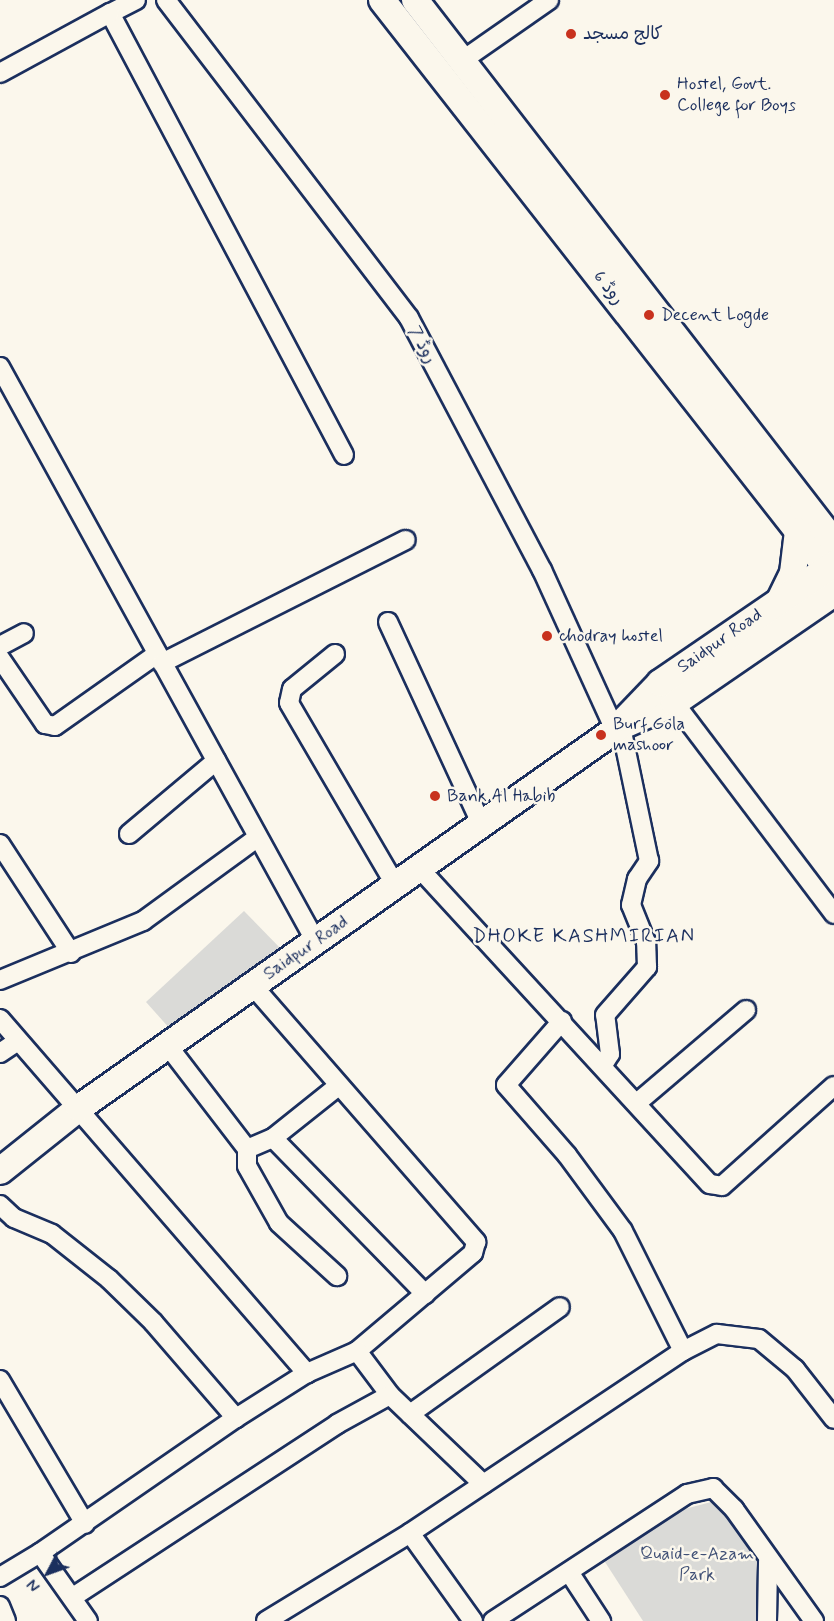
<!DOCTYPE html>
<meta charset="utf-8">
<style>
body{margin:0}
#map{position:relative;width:834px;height:1621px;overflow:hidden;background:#fbf7ec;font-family:Mynerve,"Playpen Sans Arabic",sans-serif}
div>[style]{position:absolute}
.green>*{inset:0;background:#dadad7}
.roads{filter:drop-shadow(2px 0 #1b2f5e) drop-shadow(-2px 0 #1b2f5e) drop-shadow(0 2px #1b2f5e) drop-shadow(0 -2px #1b2f5e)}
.street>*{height:18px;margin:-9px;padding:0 9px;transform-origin:9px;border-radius:9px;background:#fbf7ec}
.secondary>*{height:26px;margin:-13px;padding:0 13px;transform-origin:13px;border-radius:13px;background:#fbf7ec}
.dots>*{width:16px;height:16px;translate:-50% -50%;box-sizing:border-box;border:3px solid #fbf7ec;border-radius:50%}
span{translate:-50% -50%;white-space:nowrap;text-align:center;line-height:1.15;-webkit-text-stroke:5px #fbf7ec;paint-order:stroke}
.poi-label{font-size:18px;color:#1b2f5e}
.left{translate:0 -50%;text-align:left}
.street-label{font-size:18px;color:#1b2f5e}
.park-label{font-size:18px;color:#415176}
.neighbourhood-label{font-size:20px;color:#1b2f5e;letter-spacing:1.5px}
.north{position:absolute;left:18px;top:1543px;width:60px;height:60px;-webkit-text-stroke:4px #fbf7ec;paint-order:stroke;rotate:229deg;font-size:16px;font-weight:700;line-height:24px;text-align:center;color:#1b2f5e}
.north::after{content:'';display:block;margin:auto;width:21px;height:27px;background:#1b2f5e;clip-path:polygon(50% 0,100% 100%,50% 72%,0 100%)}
</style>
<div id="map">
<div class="green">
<div style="clip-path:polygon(244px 911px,283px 951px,171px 1030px,146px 1002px)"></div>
<div style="clip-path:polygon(715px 1501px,762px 1555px,756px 1621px,643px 1621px,605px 1562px,677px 1511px)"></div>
</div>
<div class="roads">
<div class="street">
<div style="left:136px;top:0;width:29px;rotate:153deg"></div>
<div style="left:110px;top:13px;width:500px;rotate:62.1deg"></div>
<div style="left:166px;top:0;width:400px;rotate:52.6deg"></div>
<div style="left:409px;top:318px;width:285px;rotate:62.2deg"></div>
<div style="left:542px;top:570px;width:176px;rotate:65.5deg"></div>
<div style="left:463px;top:60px;width:105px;rotate:-34.9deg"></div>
<div style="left:0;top:73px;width:125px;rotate:-28.6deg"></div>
<div style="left:0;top:367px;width:656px;rotate:61.21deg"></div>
<div style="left:388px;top:622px;width:224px;rotate:65.2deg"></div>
<div style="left:0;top:646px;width:27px;rotate:-28deg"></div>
<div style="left:335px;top:654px;width:55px;rotate:140.9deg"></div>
<div style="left:292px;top:689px;width:14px;rotate:102deg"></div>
<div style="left:289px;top:703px;width:212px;rotate:59.7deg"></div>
<div style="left:0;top:658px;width:80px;rotate:55.7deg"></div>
<div style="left:45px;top:724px;width:10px;rotate:11deg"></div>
<div style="left:55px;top:726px;width:125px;rotate:-35.2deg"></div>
<div style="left:162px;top:663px;width:273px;rotate:-26.8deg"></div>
<div style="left:667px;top:693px;width:277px;rotate:52.9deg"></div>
<div style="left:129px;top:834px;width:114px;rotate:-40deg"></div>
<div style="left:0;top:844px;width:130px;rotate:56.9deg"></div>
<div style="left:420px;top:869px;width:428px;rotate:47.4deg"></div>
<div style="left:710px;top:1184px;width:12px;rotate:9deg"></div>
<div style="left:722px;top:1186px;width:150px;rotate:-41.8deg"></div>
<div style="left:0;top:980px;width:155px;rotate:-22.4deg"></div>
<div style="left:143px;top:921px;width:142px;rotate:-36.1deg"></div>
<div style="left:253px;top:986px;width:340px;rotate:48.9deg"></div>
<div style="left:476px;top:1242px;width:11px;rotate:105deg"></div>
<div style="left:473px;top:1253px;width:152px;rotate:139.8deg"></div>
<div style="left:0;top:1019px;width:469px;rotate:49.1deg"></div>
<div style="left:562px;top:1021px;width:85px;rotate:131.2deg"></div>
<div style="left:506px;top:1085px;width:93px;rotate:48.9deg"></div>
<div style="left:567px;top:1155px;width:94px;rotate:53.6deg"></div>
<div style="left:623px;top:1231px;width:134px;rotate:63.4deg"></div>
<div style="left:168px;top:1046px;width:130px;rotate:52.5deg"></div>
<div style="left:247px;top:1149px;width:28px;rotate:-23deg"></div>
<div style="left:273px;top:1138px;width:218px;rotate:45.7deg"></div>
<div style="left:0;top:1053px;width:22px;rotate:-34deg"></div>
<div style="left:603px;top:1065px;width:13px;rotate:-58deg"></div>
<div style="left:610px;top:1054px;width:39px;rotate:-97deg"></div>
<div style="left:605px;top:1015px;width:64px;rotate:-48.8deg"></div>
<div style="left:647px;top:967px;width:25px;rotate:-92deg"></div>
<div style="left:646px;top:942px;width:40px;rotate:-112deg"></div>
<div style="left:631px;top:905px;width:27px;rotate:-77deg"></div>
<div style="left:637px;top:879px;width:22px;rotate:-56deg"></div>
<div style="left:649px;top:861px;width:137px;rotate:-101.8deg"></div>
<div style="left:638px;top:1102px;width:142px;rotate:-40.4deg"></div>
<div style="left:273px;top:1138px;width:82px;rotate:-38.6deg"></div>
<div style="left:247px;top:1149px;width:17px;rotate:90deg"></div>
<div style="left:247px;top:1166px;width:65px;rotate:60.7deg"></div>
<div style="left:279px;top:1223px;width:79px;rotate:42.4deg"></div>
<div style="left:0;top:1205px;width:19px;rotate:43deg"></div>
<div style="left:14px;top:1218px;width:41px;rotate:22.8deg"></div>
<div style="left:52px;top:1234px;width:73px;rotate:38.3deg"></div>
<div style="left:109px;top:1279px;width:62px;rotate:44.3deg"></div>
<div style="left:153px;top:1322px;width:127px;rotate:49.2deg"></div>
<div style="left:0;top:1380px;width:167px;rotate:59.4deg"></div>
<div style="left:410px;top:1414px;width:184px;rotate:-35.5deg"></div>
<div style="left:410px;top:1533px;width:108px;rotate:54.4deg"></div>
<div style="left:40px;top:1553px;width:238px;rotate:-34.6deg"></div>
<div style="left:236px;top:1418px;width:84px;rotate:-32.4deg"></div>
<div style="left:307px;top:1373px;width:55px;rotate:-23.7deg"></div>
<div style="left:357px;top:1351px;width:55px;rotate:53.1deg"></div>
<div style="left:390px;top:1395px;width:129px;rotate:43.7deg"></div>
<div style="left:569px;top:1572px;width:59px;rotate:56.9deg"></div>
<div style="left:0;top:1577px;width:47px;rotate:-31deg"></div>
<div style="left:40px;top:1553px;width:83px;rotate:54.8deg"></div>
<div style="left:73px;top:1597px;width:316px;rotate:-33.2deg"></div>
<div style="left:337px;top:1424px;width:60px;rotate:-28.7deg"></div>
<div style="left:0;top:1606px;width:16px;rotate:68deg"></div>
<div style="left:266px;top:1621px;width:169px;rotate:-31.4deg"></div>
<div style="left:410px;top:1533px;width:328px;rotate:-33.7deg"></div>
<div style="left:683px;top:1351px;width:38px;rotate:-27deg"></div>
<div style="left:717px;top:1334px;width:42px;rotate:6.8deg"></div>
<div style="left:759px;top:1339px;width:47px;rotate:39.8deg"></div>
<div style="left:795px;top:1369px;width:63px;rotate:52deg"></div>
<div style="left:493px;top:1621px;width:232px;rotate:-33.2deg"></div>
<div style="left:687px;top:1494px;width:27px;rotate:-13deg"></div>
<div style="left:713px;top:1488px;width:30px;rotate:45deg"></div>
<div style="left:734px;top:1509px;width:138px;rotate:54.5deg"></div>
<div style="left:767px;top:1621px;width:60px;rotate:-89deg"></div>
</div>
<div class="secondary">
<div style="left:382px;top:0;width:733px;rotate:51.93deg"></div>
<div style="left:415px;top:0;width:685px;rotate:52.29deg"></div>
<div style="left:780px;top:600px;width:30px;rotate:-64deg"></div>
<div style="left:793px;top:573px;width:42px;rotate:-83.2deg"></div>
<div style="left:626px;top:724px;width:52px;rotate:-23.6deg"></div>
<div style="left:674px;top:703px;width:194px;rotate:-34.5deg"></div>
<div style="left:0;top:1171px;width:101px;rotate:-38.6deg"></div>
<div style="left:79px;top:1108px;width:656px;rotate:-35.19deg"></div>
<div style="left:615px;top:730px;width:65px;rotate:-46.2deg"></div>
<div style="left:660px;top:683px;width:211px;rotate:-34.4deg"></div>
</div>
</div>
<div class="dots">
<div style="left:571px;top:34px;background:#c8321e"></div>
<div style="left:665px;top:95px;background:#c8321e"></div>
<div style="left:649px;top:315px;background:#c8321e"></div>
<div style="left:547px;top:636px;background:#c8321e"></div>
<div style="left:601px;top:735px;background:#c8321e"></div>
<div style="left:435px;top:796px;background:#c8321e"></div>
</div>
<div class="poi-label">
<span class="left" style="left:583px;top:34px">کالج مسجد</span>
<span class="left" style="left:677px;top:95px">Hostel, Govt.<br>College for Boys</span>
<span class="left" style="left:661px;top:315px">Decent Logde</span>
<span class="left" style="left:559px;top:636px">chodray hostel</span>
<span class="left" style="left:613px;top:735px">Burf Gola<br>mashoor</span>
<span class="left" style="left:447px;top:796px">Bank Al Habib</span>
</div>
<div class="street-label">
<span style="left:608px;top:288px;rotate:52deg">روڈ 6</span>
<span style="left:422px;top:345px;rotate:62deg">روڈ 7</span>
<span style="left:720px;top:641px;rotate:-35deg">Saidpur Road</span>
<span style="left:306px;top:948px;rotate:-35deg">Saidpur Road</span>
</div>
<div class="park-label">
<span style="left:697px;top:1565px">Quaid-e-Azam<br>Park</span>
</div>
<div class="neighbourhood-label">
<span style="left:584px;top:936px">DHOKE KASHMIRIAN</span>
</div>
<div class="north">N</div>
</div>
